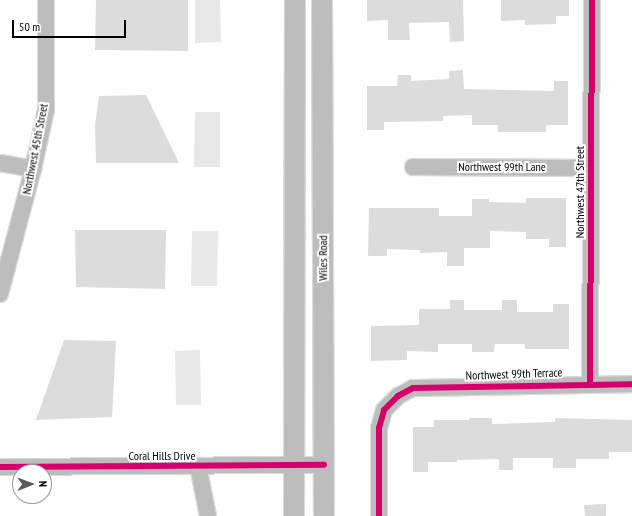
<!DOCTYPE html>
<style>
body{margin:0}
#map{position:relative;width:632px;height:516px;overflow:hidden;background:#fff;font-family:"PT Sans Narrow",sans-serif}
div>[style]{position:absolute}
.green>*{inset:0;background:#e8e8e8}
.building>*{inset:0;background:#dcdcdc}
.roads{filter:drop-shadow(1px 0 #dbdbdb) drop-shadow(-1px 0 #dbdbdb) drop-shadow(0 1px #dbdbdb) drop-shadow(0 -1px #dbdbdb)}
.minor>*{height:16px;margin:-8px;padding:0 8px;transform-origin:8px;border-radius:8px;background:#bdbdbd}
.major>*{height:20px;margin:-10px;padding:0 10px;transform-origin:10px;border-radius:10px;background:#bdbdbd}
.cycleway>*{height:6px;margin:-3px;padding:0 3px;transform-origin:3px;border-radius:3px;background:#d6006c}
span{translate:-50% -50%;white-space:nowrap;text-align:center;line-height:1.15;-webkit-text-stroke:4px #fff;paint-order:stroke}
.street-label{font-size:12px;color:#000}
.north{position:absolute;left:12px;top:464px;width:40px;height:40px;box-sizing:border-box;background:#fff;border:1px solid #999;border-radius:50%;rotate:89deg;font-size:11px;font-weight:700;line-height:16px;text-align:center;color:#000}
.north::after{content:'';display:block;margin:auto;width:14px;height:18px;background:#595959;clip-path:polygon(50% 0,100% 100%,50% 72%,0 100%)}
.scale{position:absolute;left:12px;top:20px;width:114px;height:18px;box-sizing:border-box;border:2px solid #000;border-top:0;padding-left:5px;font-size:12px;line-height:14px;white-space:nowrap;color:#000;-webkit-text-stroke:3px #fff;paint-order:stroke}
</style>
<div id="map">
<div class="green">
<div style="clip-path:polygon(195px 0,220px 0,221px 42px,195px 43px)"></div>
<div style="clip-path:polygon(195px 112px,220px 112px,220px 167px,194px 167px)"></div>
<div style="clip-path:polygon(192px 231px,218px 231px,217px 286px,191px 286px)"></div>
<div style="clip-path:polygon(200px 350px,201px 405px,176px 405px,175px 351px)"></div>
</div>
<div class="building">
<div style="clip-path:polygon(96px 0,188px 0,188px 51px,95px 50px)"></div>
<div style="clip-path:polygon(367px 0,463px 0,464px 41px,450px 42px,449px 22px,409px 23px,410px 40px,388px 40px,388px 20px,367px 21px)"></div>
<div style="clip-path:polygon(501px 0,569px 0,569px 16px,556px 16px,556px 24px,525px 25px,525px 20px,501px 21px)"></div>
<div style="clip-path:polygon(463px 70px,464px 89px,554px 91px,554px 81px,568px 81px,568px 125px,546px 125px,546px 132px,498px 132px,498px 125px,472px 125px,472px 115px,443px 116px,443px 121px,384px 122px,384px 130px,367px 130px,367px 86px,397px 86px,398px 75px,411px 75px,411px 81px,449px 79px,449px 71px)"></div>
<div style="clip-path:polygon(146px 95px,179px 163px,96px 163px,95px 125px,99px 96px)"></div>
<div style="clip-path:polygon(526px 198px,566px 198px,566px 247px,549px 247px,549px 239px,526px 239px,526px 232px,490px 231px,490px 248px,464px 248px,464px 266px,447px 266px,447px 252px,420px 253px,420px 250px,387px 249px,387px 256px,368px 256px,369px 208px,439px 208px,439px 216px,472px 216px,472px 199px,489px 199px,489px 202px,526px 203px)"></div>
<div style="clip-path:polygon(75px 230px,166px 230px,165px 289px,76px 287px)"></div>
<div style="clip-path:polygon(450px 300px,464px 300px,464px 310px,502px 310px,502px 300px,517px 300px,517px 312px,553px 312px,553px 304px,569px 304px,569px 349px,525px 349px,525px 344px,495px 344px,494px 352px,472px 352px,472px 344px,438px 344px,438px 352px,407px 351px,407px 360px,371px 361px,371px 326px,419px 325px,419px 309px,450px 309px)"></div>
<div style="clip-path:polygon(64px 340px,116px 341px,112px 417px,36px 420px)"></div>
<div style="clip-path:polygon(469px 418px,492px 418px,492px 424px,555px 422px,555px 418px,632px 420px,632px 452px,609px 452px,609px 459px,576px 459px,576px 468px,553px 468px,553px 458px,513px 458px,513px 470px,499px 470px,499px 459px,457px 460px,457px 462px,428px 462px,428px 472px,413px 472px,413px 427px,434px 427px,434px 420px,469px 420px)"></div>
<div style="clip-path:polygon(606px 504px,606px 516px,585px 516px,584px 505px)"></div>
</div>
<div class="roads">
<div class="minor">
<div style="left:0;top:163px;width:34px;rotate:10deg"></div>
<div style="left:413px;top:167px;width:177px;rotate:0.3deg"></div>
<div style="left:0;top:294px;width:129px;rotate:-75.2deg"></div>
<div style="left:33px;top:169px;width:60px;rotate:-77.6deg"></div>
<div style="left:46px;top:110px;width:110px;rotate:-90deg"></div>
<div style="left:590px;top:383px;width:383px;rotate:-89.7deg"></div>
<div style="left:198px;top:466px;width:51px;rotate:78.7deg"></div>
<div style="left:0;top:467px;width:324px;rotate:-0.4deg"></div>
<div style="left:379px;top:516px;width:88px;rotate:-90deg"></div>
<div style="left:379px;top:428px;width:19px;rotate:-74deg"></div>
<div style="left:384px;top:410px;width:20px;rotate:-45deg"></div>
<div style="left:398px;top:396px;width:17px;rotate:-28deg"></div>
<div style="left:413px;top:388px;width:219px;rotate:-1deg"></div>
</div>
<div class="major">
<div style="left:322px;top:0;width:516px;rotate:89.78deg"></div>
<div style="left:294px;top:516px;width:516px;rotate:-89.89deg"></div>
</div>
</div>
<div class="cycleway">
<div style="left:590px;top:383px;width:383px;rotate:-89.7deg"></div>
<div style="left:0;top:467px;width:324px;rotate:-0.4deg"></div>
<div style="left:379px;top:516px;width:88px;rotate:-90deg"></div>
<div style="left:379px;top:428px;width:19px;rotate:-74deg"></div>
<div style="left:384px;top:410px;width:20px;rotate:-45deg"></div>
<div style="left:398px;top:396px;width:17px;rotate:-28deg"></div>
<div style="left:413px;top:388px;width:219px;rotate:-1deg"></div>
</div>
<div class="street-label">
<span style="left:35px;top:149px;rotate:-79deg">Northwest 45th Street</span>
<span style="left:502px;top:167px">Northwest 99th Lane</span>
<span style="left:580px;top:192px;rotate:-90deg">Northwest 47th Street</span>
<span style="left:323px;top:258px;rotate:-90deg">Wiles Road</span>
<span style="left:514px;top:374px;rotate:-2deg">Northwest 99th Terrace</span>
<span style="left:162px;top:456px">Coral Hills Drive</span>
</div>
<div class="north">N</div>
<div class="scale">50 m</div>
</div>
